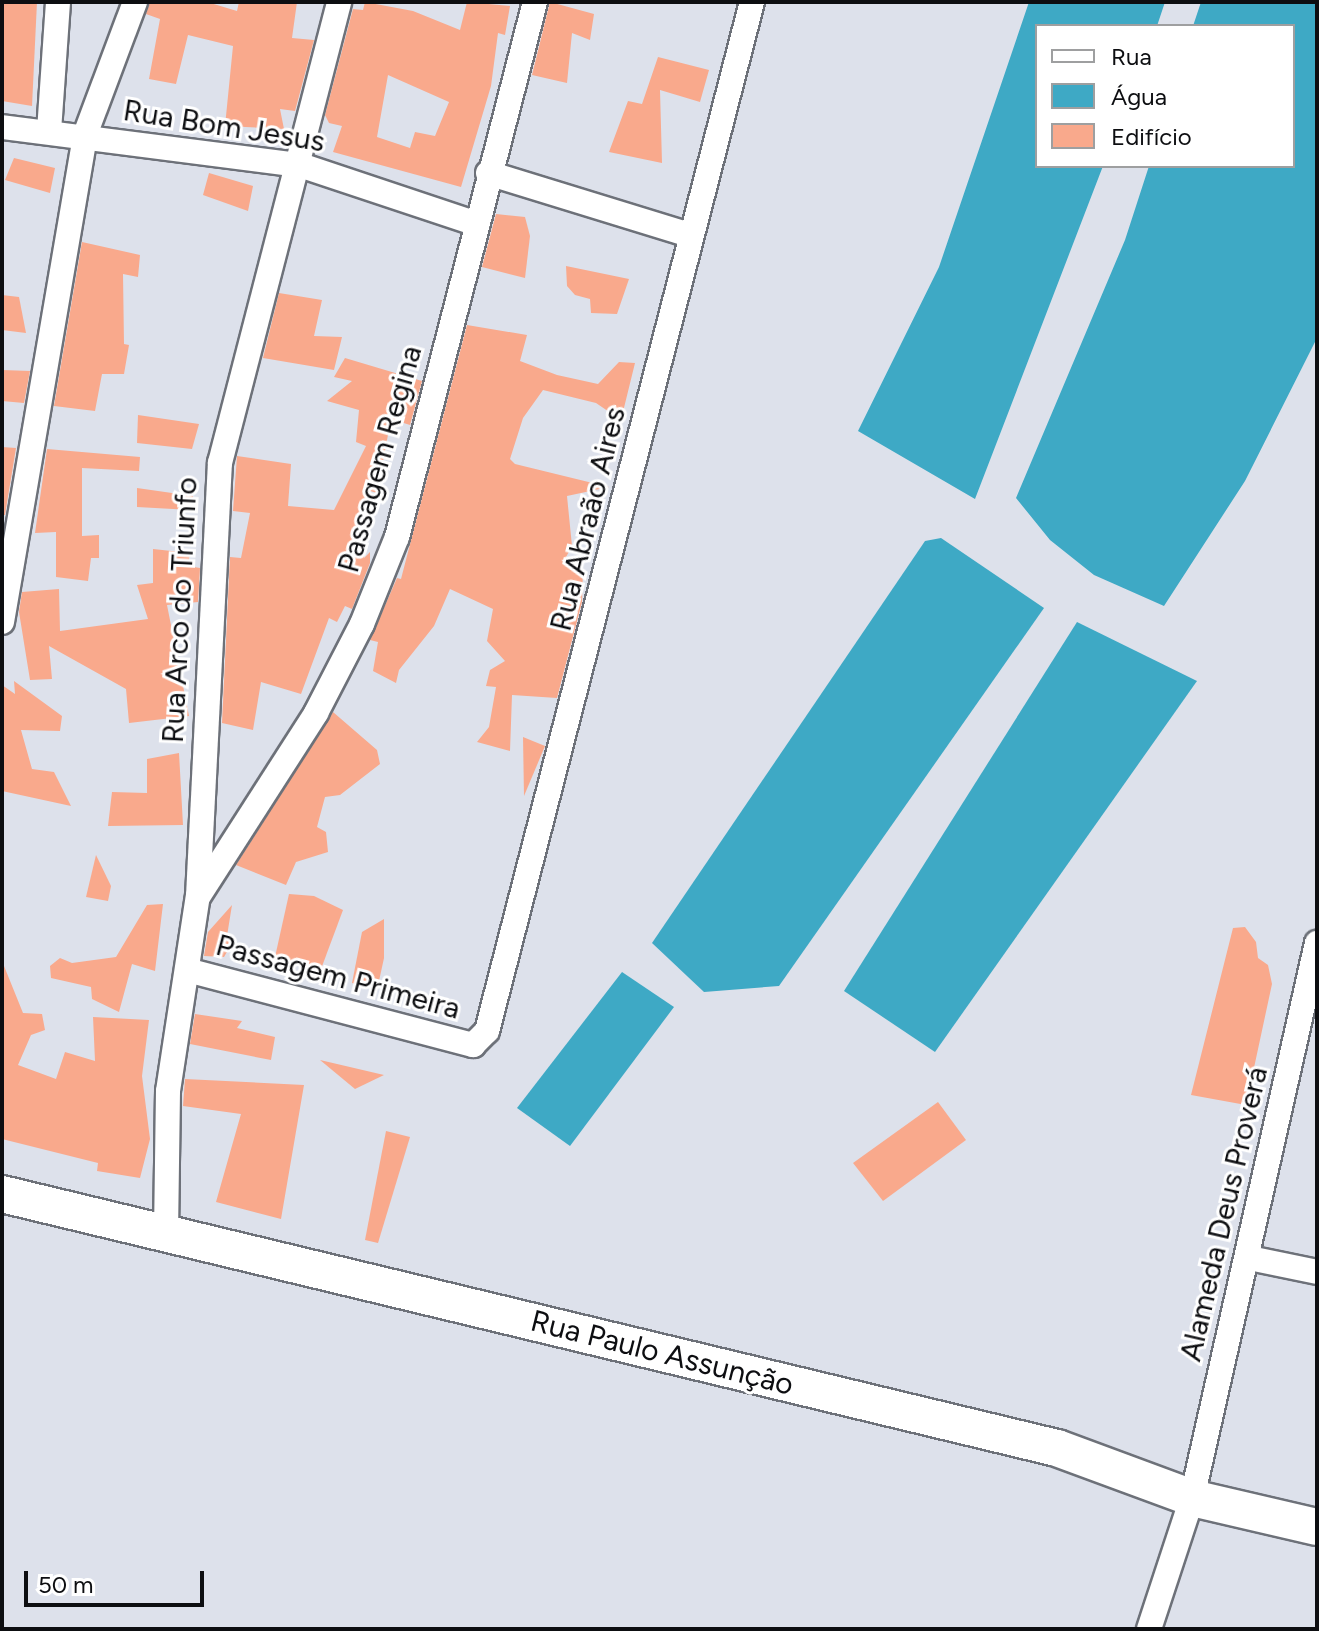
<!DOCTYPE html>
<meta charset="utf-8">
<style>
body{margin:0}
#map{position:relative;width:1319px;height:1631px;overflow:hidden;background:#dde1eb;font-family:Figtree,sans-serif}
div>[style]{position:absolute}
.water>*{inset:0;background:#3ea9c5}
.building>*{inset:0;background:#f9a98c}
.roads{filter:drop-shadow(2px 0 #6d7179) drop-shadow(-2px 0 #6d7179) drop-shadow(0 2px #6d7179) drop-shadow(0 -2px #6d7179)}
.street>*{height:24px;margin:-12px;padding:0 12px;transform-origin:12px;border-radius:12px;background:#fff}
.secondary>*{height:36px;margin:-18px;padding:0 18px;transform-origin:18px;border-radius:18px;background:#fff}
span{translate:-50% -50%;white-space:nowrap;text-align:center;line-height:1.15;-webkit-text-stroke:6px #fff;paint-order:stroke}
.street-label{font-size:30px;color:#0d0e11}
.frame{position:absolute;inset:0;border:4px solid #0d0e11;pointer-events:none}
.legend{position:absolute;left:1035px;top:24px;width:260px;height:144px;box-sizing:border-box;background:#fff;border:2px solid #9e9fa0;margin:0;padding:10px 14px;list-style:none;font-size:24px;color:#0d0e11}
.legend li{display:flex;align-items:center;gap:16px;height:40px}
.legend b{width:40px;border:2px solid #9e9fa0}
.scale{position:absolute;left:24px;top:1571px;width:180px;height:36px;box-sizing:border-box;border:4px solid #0d0e11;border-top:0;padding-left:10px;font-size:24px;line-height:28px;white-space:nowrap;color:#0d0e11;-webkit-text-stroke:6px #fff;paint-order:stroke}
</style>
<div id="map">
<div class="water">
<div style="clip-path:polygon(1029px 2px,1165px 2px,1157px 26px,1037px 26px,1037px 166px,1103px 166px,975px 499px,858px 431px,939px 267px)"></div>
<div style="clip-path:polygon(1201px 2px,1317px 2px,1317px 338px,1245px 481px,1164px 606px,1094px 575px,1050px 540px,1016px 498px,1125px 240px,1149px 166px,1293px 166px,1293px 26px,1193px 26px)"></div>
<div style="clip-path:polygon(941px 538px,1044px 608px,779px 986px,704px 992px,652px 943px,925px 541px)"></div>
<div style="clip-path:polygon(1077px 622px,1197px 681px,935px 1052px,844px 991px)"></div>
<div style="clip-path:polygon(622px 972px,674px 1007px,570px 1146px,517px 1108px)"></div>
</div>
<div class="building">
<div style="clip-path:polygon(2px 2px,37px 2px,32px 106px,2px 101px)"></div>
<div style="clip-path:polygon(150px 2px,207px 2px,237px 11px,239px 2px,297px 2px,292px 38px,314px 40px,295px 111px,280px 109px,284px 129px,225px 126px,233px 46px,188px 35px,176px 84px,149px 79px,160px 19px,146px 14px)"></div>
<div style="clip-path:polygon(evenodd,365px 2px,413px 11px,460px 30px,467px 2px,510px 6px,505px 35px,498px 33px,491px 86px,461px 187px,333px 152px,342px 126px,329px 123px,325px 115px,353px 9px,363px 10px,365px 2px,388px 75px,449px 102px,435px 136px,415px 132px,410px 148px,377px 137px,388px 75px)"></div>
<div style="clip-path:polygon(550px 2px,594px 14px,590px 40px,572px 33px,567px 83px,532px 75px)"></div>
<div style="clip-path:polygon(658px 57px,709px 70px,700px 102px,660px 90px,662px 163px,609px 152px,628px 101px,642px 104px)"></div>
<div style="clip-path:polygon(14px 158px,55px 168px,50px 193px,5px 180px)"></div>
<div style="clip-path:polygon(209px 173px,253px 186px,248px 211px,203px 195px)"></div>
<div style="clip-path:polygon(496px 214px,525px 217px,530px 236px,525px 278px,482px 267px)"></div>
<div style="clip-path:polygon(82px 242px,140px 255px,138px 277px,123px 274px,124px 344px,129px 345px,124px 374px,102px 374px,95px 411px,54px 406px)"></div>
<div style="clip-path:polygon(566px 266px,629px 279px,617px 314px,591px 313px,590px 299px,575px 295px,567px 286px)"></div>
<div style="clip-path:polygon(279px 293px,322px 300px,314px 336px,342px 337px,334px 370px,263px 358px)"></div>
<div style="clip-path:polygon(2px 295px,19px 297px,26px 333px,2px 330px)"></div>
<div style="clip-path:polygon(467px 325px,527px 335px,520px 361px,557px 375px,598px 384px,619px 362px,635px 363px,621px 420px,596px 403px,543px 390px,523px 418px,510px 459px,515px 464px,609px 487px,567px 496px,572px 546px,565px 559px,583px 570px,582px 602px,557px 698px,512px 695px,510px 751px,477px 742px,489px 727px,496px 687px,486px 686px,490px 670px,505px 661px,487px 641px,493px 609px,450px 589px,434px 626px,399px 670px,396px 683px,373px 671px,378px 642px,370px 640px,397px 578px,401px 579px)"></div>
<div style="clip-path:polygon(345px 358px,422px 381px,410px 425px,391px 419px,377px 493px,367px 490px,364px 558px,370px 552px,370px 563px,352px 609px,345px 606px,337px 622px,329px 618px,301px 694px,261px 682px,253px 730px,222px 723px,230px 557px,241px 558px,250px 513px,233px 511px,237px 456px,291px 464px,288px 506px,334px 510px,366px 446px,356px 442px,359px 410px,327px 401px,352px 381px,334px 377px)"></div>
<div style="clip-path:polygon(2px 370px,30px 371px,24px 403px,2px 401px)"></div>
<div style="clip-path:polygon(138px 415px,199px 424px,192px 449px,137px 443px)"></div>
<div style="clip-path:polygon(2px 447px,16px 448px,5px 515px,2px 515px)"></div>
<div style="clip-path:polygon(47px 449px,140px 457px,139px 471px,82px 468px,82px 536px,99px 535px,99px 558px,91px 558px,88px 581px,56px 577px,56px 532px,35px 533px)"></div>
<div style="clip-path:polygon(137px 488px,193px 496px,191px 510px,137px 507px)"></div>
<div style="clip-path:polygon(153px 549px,190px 553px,188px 566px,200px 568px,198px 602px,167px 605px,189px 716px,129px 723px,126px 689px,49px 646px,52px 679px,30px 680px,19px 612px,22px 592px,59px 589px,60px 631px,148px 619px,137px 585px,153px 583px)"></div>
<div style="clip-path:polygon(14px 681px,62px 716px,60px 731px,21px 730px,32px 769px,54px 772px,71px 806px,2px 791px,2px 685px,15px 694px)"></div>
<div style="clip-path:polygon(333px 712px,377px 750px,380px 764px,340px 795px,325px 797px,317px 827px,326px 832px,328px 852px,296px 862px,286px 885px,236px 865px)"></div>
<div style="clip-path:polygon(523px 737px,545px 746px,524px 796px)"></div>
<div style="clip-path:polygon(179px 753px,183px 825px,108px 826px,112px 792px,147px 793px,147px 759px)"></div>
<div style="clip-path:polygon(96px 855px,111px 886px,108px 901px,86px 897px)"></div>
<div style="clip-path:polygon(289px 894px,314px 896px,343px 910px,321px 969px,275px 957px)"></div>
<div style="clip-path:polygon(163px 904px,155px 971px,132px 964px,119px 1012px,92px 999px,91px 987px,51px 978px,50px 966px,60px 958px,72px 963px,116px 957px,147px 905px)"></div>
<div style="clip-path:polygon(232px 905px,227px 936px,232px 943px,224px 957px,204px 956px,208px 932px)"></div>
<div style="clip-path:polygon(384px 919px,384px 958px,377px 990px,352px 983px,362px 932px)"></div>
<div style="clip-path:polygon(1245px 927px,1256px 942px,1258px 958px,1268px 965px,1272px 984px,1246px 1105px,1191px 1095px,1233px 928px)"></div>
<div style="clip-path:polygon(2px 961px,23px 1013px,42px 1014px,45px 1030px,31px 1035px,18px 1065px,56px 1079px,65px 1052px,95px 1061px,93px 1017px,149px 1020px,142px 1076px,150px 1139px,140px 1178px,97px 1171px,98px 1163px,2px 1139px)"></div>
<div style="clip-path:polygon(195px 1014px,242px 1021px,237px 1028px,275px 1037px,271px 1060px,190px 1044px)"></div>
<div style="clip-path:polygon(320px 1060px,384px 1075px,355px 1089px)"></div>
<div style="clip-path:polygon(185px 1079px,304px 1085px,281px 1219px,216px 1202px,241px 1114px,183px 1106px)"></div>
<div style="clip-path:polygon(938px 1102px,966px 1140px,883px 1201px,853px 1163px)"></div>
<div style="clip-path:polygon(386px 1131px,410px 1137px,378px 1243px,365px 1240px)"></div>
</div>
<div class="roads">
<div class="street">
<div style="left:2px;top:127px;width:300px;rotate:7.3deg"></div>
<div style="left:300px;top:165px;width:187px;rotate:18.4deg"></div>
<div style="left:49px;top:131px;width:129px;rotate:-86deg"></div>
<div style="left:488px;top:173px;width:211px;rotate:17.1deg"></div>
<div style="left:2px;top:622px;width:494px;rotate:-80.3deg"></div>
<div style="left:85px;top:135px;width:142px;rotate:-69.4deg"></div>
<div style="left:200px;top:894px;width:215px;rotate:-57.3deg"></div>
<div style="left:316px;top:713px;width:100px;rotate:-62.7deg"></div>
<div style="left:362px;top:624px;width:94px;rotate:-68.1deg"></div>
<div style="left:397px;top:537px;width:553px;rotate:-75.54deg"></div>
<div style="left:187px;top:970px;width:296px;rotate:14.7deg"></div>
<div style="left:473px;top:1045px;width:20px;rotate:-45deg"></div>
<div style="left:487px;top:1031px;width:1063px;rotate:-75.56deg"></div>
<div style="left:166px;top:1234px;width:143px;rotate:-89.2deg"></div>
<div style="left:168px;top:1091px;width:197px;rotate:-81.3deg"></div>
<div style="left:198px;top:896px;width:434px;rotate:-87.1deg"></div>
<div style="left:220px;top:463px;width:476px;rotate:-75.5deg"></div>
<div style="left:1249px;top:1258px;width:69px;rotate:11.6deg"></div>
<div style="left:1149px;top:1629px;width:138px;rotate:-71.8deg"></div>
<div style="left:1192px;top:1498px;width:569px;rotate:-77.31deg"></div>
</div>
<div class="secondary">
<div style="left:2px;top:1194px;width:1085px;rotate:13.54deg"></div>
<div style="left:1057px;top:1448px;width:144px;rotate:20.3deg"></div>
<div style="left:1192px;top:1498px;width:128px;rotate:13.1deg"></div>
</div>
</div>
<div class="street-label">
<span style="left:224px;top:126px;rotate:9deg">Rua Bom Jesus</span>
<span style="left:380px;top:459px;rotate:-74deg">Passagem Regina</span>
<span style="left:588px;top:519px;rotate:-76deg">Rua Abraão Aires</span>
<span style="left:180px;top:610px;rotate:-87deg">Rua Arco do Triunfo</span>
<span style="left:338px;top:977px;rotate:15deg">Passagem Primeira</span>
<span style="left:1224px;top:1214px;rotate:-77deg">Alameda Deus Proverá</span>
<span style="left:662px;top:1353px;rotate:14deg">Rua Paulo Assunção</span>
</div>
<div class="frame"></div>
<ul class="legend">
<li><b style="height:10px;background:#fff"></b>Rua</li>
<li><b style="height:22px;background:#3ea9c5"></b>Água</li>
<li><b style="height:22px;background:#f9a98c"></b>Edifício</li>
</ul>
<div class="scale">50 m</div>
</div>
